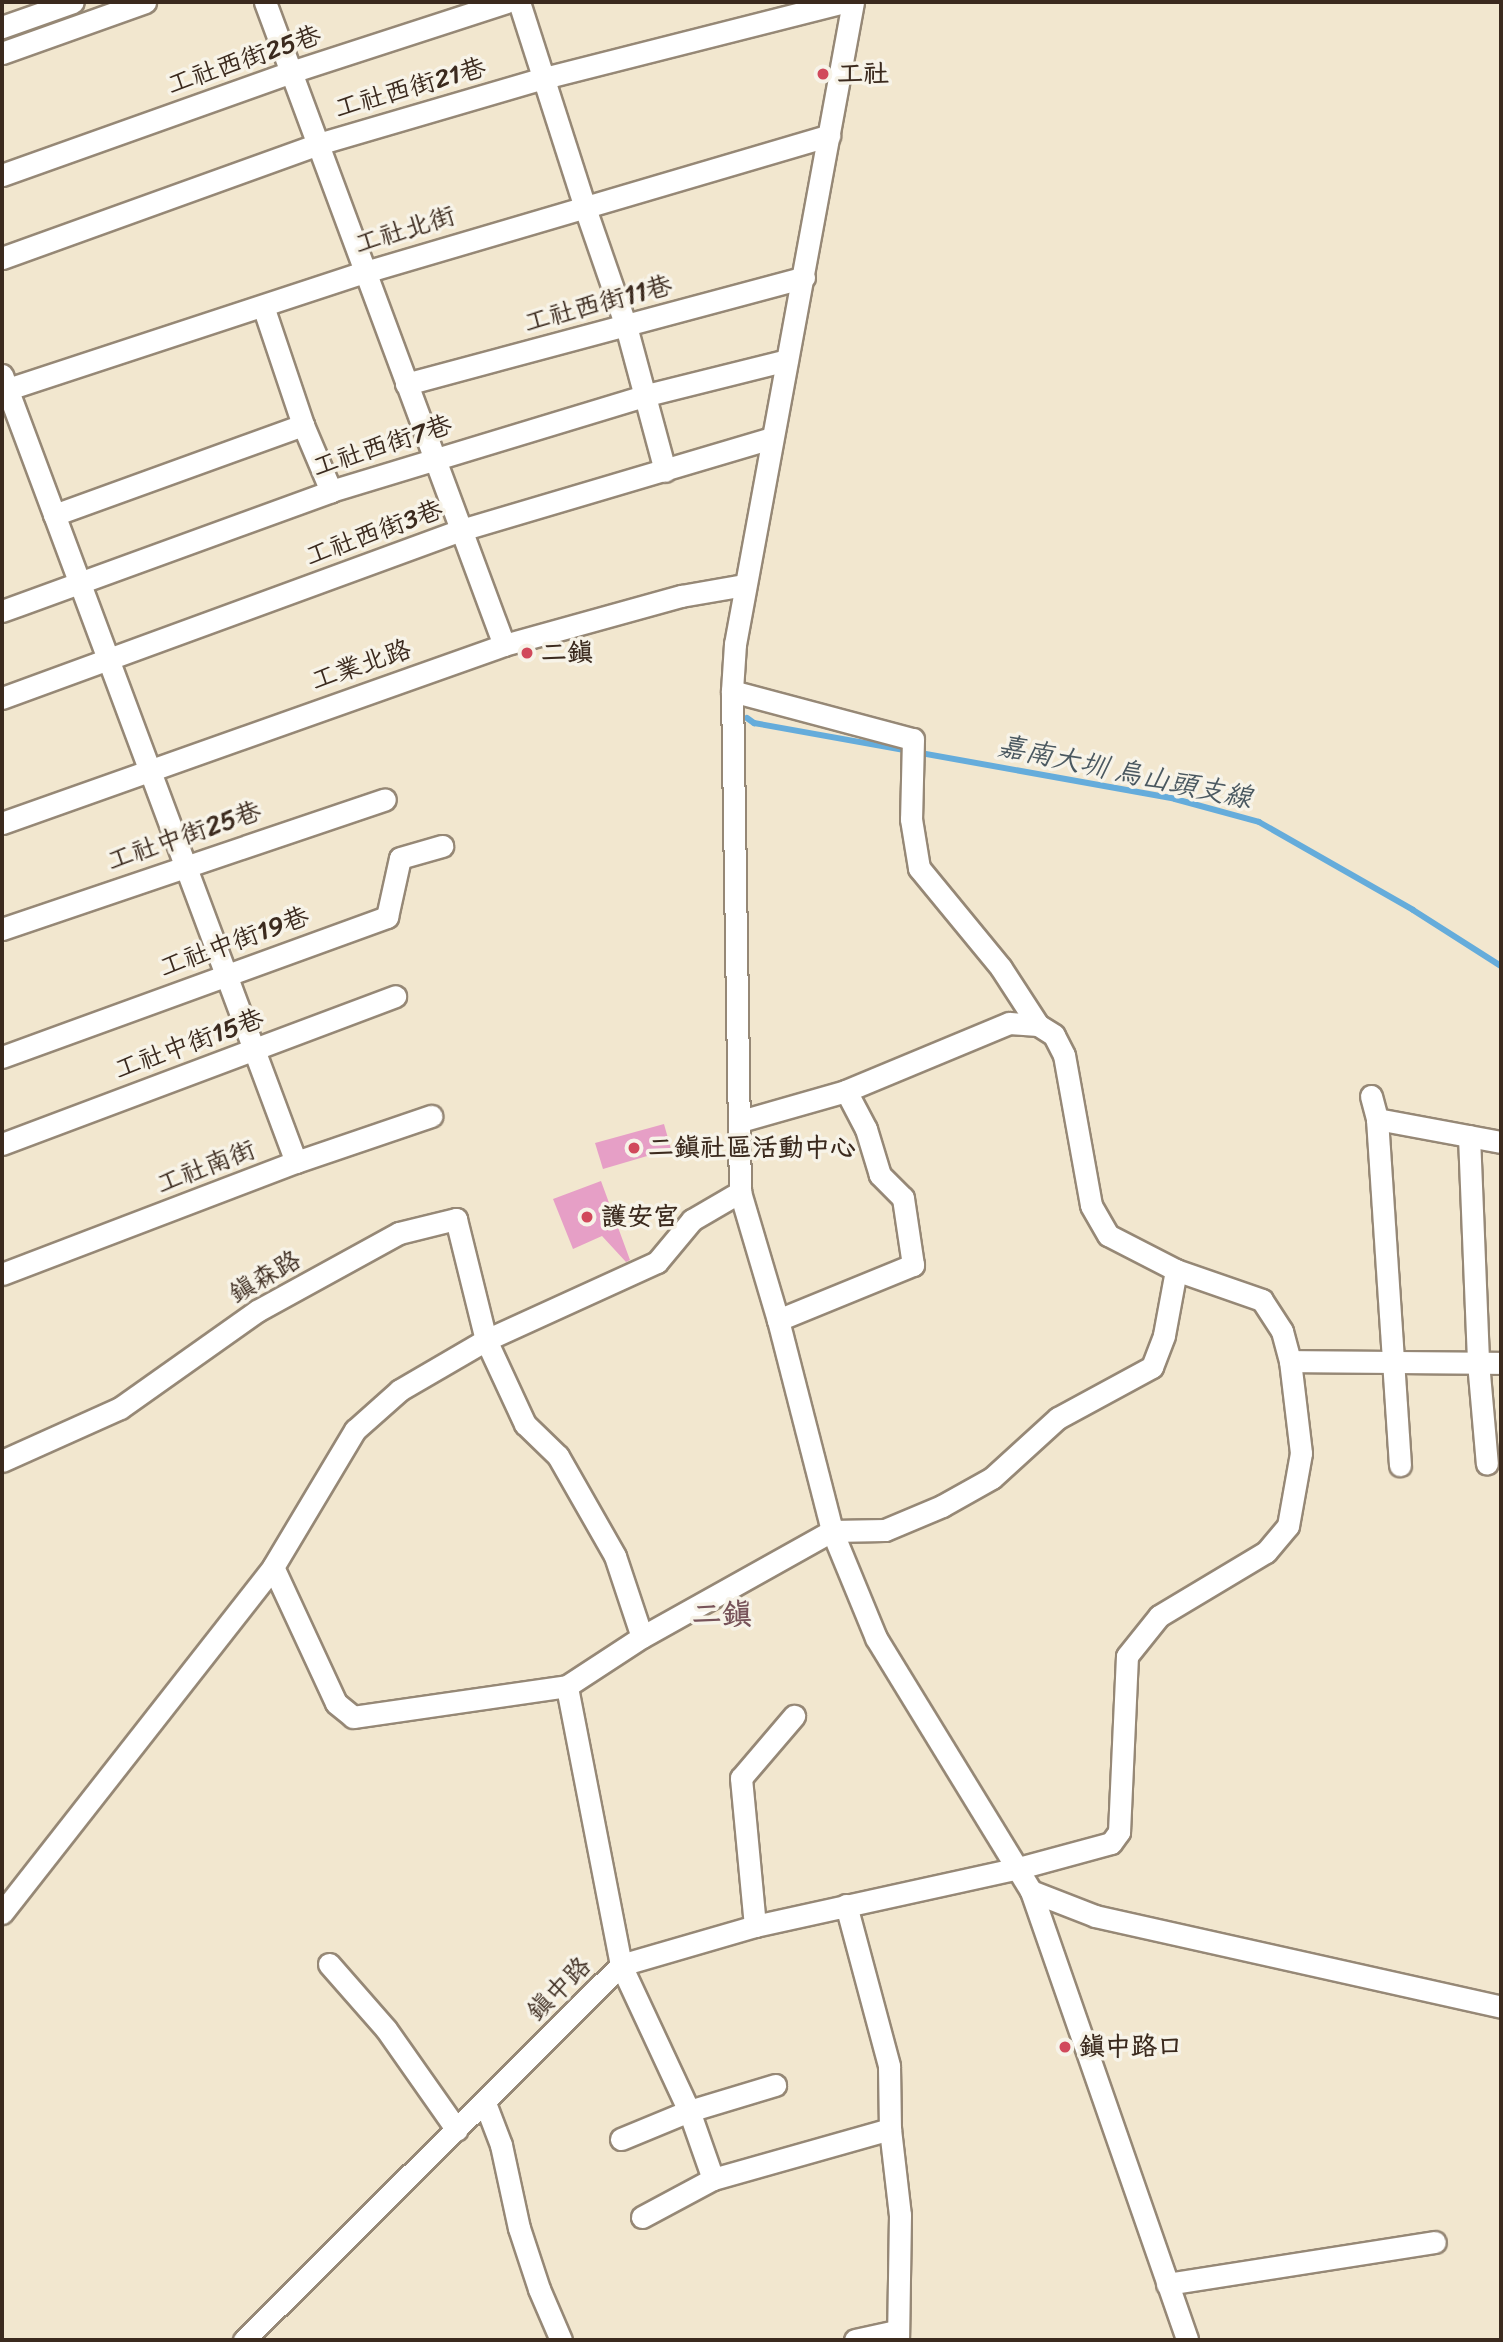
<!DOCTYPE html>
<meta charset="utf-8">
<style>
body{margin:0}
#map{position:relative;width:1503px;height:2342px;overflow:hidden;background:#f2e7cf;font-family:Sriracha,"LXGW WenKai TC",sans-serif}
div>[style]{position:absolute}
.stream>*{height:6px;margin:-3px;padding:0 3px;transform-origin:3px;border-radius:3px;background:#65acdb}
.building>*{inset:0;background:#e69fc6}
.roads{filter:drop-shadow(2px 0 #968876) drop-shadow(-2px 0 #968876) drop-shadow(0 2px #968876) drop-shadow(0 -2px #968876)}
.minor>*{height:21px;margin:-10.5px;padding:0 10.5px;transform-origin:10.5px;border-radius:10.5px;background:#fff}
.dots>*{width:19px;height:19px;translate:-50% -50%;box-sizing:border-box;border:4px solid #f7f3e8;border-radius:50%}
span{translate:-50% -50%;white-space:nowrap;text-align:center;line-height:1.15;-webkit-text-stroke:7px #f7f3e8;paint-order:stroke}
.street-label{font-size:26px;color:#3b2a1e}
.poi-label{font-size:26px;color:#3b2a1e;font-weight:700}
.left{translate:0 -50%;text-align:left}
.water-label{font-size:28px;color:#4a5860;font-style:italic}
.quarter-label{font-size:30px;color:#775359;font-weight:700}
.frame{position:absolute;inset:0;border:4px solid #3b2a1e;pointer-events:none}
</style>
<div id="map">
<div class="stream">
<div style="left:747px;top:718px;width:9px;rotate:36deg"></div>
<div style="left:754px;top:723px;width:428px;rotate:10.2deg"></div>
<div style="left:1175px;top:799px;width:87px;rotate:15.3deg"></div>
<div style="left:1259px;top:822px;width:177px;rotate:29.7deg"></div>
<div style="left:1413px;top:910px;width:104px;rotate:32.5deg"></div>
</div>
<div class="building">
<div style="clip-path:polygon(664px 1124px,671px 1149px,603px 1169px,595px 1143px)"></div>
<div style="clip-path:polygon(601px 1181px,630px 1260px,626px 1262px,602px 1236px,573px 1249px,553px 1199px)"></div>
</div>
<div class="roads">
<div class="minor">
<div style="left:265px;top:2px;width:686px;rotate:69.61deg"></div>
<div style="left:519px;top:2px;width:213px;rotate:72.2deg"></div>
<div style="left:584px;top:205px;width:128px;rotate:70.9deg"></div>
<div style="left:626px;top:326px;width:150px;rotate:74.9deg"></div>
<div style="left:853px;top:2px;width:653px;rotate:100.41deg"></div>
<div style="left:735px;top:644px;width:47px;rotate:93.7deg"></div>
<div style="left:732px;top:691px;width:501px;rotate:89.09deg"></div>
<div style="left:740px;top:1192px;width:134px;rotate:73.5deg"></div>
<div style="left:778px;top:1320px;width:218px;rotate:75.6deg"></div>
<div style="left:832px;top:1531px;width:116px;rotate:67.6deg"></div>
<div style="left:876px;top:1638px;width:297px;rotate:58.5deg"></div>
<div style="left:1031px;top:1891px;width:475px;rotate:70.8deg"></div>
<div style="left:2px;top:27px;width:75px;rotate:-19.4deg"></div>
<div style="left:2px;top:53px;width:152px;rotate:-19.6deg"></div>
<div style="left:2px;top:175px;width:307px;rotate:-19.6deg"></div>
<div style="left:291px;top:72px;width:226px;rotate:-18deg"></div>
<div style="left:2px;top:258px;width:336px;rotate:-19.8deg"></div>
<div style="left:318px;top:144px;width:235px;rotate:-16.3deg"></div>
<div style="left:544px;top:78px;width:309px;rotate:-14.2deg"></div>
<div style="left:263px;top:306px;width:126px;rotate:71.4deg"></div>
<div style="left:303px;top:425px;width:72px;rotate:67deg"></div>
<div style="left:2px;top:375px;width:840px;rotate:69.52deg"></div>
<div style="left:406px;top:384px;width:412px;rotate:-15deg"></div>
<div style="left:2px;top:391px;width:382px;rotate:-18.2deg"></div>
<div style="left:365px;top:272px;width:484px;rotate:-16.4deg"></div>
<div style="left:54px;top:515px;width:265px;rotate:-19.9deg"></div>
<div style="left:2px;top:611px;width:350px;rotate:-20deg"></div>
<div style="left:331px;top:491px;width:326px;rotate:-16.9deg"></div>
<div style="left:643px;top:396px;width:148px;rotate:-14deg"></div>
<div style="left:732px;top:691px;width:187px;rotate:14.9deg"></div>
<div style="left:913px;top:739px;width:80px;rotate:91.4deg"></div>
<div style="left:911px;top:819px;width:50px;rotate:80.7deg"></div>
<div style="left:919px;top:868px;width:129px;rotate:50.6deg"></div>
<div style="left:1001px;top:968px;width:68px;rotate:57deg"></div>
<div style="left:2px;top:698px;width:489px;rotate:-20.1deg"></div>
<div style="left:461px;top:530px;width:323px;rotate:-16.5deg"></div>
<div style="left:2px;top:823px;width:533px;rotate:-19.52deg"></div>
<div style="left:504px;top:645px;width:184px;rotate:-15.5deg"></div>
<div style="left:681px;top:596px;width:65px;rotate:-9.8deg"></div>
<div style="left:2px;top:929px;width:404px;rotate:-18.7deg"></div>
<div style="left:2px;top:1057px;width:410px;rotate:-20deg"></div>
<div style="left:387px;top:917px;width:60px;rotate:-77.6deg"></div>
<div style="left:400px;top:858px;width:44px;rotate:-15.9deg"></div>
<div style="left:1371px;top:1096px;width:24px;rotate:75deg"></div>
<div style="left:1377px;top:1119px;width:126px;rotate:10.5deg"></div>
<div style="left:1377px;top:1119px;width:347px;rotate:86.2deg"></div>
<div style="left:1469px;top:1136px;width:226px;rotate:87.7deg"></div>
<div style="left:1478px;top:1362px;width:102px;rotate:85deg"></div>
<div style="left:2px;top:1144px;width:420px;rotate:-20.6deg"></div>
<div style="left:2px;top:1274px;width:315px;rotate:-20.9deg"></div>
<div style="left:296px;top:1162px;width:143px;rotate:-18.8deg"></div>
<div style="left:778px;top:1320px;width:146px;rotate:-22.2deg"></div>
<div style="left:913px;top:1265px;width:68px;rotate:-98.5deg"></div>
<div style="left:903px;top:1198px;width:33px;rotate:-135deg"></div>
<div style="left:880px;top:1175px;width:48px;rotate:-106.9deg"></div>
<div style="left:866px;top:1129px;width:43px;rotate:-117.8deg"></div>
<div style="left:1290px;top:1361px;width:211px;rotate:0.5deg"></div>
<div style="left:2px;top:1461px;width:129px;rotate:-24.2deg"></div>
<div style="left:120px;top:1408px;width:168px;rotate:-35.3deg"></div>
<div style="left:257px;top:1311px;width:162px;rotate:-28.8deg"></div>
<div style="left:399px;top:1233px;width:59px;rotate:-13.8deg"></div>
<div style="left:456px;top:1219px;width:125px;rotate:76.1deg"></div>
<div style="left:486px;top:1340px;width:93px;rotate:65.1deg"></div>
<div style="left:525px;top:1424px;width:46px;rotate:44.1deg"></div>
<div style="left:558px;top:1456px;width:115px;rotate:60.3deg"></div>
<div style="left:615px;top:1556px;width:85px;rotate:71.6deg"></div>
<div style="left:273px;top:1567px;width:150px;rotate:65.1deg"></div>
<div style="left:336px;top:1703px;width:22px;rotate:39deg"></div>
<div style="left:353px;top:1717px;width:216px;rotate:-8.2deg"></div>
<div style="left:1031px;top:1891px;width:69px;rotate:21.3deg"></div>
<div style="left:1095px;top:1916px;width:416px;rotate:12.6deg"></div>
<div style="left:846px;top:1905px;width:167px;rotate:75deg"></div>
<div style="left:889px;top:2066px;width:63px;rotate:89.1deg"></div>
<div style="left:890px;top:2129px;width:87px;rotate:83.4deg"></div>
<div style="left:900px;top:2215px;width:125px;rotate:90.9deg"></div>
<div style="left:2px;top:1913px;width:439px;rotate:-51.9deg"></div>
<div style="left:273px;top:1567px;width:160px;rotate:-59.1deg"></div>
<div style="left:355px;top:1430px;width:60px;rotate:-41.6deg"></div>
<div style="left:400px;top:1390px;width:99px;rotate:-30.2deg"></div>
<div style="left:486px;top:1340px;width:188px;rotate:-24.5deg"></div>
<div style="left:657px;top:1262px;width:55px;rotate:-50.2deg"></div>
<div style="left:692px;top:1220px;width:56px;rotate:-30.3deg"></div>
<div style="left:755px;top:1926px;width:149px;rotate:-95.4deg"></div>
<div style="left:741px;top:1778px;width:82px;rotate:-49.5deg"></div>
<div style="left:329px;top:1964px;width:86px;rotate:48.8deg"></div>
<div style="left:386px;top:2029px;width:123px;rotate:54.9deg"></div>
<div style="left:485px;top:2103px;width:45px;rotate:69.1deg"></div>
<div style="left:501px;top:2145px;width:85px;rotate:77.8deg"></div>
<div style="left:519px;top:2228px;width:64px;rotate:71.8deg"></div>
<div style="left:539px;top:2289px;width:56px;rotate:66.7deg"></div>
<div style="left:621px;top:2139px;width:74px;rotate:-22.4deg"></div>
<div style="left:689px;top:2111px;width:90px;rotate:-16.8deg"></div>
<div style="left:713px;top:2179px;width:72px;rotate:-109.4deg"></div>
<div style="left:689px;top:2111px;width:161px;rotate:-115deg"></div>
<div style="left:621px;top:1965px;width:284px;rotate:-101deg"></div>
<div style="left:567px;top:1686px;width:90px;rotate:-33.2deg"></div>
<div style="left:642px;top:1637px;width:218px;rotate:-29.2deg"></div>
<div style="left:832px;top:1531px;width:53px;rotate:-1.1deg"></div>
<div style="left:885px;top:1530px;width:62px;rotate:-22.8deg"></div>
<div style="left:942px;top:1506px;width:57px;rotate:-29.2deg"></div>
<div style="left:992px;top:1478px;width:89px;rotate:-42.3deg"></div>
<div style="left:1058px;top:1418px;width:107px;rotate:-28.5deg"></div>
<div style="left:1152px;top:1367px;width:34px;rotate:-69deg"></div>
<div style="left:1164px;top:1335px;width:66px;rotate:-79.5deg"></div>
<div style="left:642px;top:2217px;width:81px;rotate:-28.2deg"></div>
<div style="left:713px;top:2179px;width:184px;rotate:-15.8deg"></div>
<div style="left:1167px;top:2284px;width:271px;rotate:-8.9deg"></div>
<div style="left:244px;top:2340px;width:532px;rotate:-44.85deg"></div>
<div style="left:621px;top:1965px;width:140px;rotate:-16.2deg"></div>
<div style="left:755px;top:1926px;width:270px;rotate:-12.4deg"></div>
<div style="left:1019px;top:1868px;width:95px;rotate:-15.2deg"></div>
<div style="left:1111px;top:1843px;width:14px;rotate:-54deg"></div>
<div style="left:1119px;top:1832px;width:176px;rotate:-87.4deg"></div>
<div style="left:1127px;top:1656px;width:51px;rotate:-51.3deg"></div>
<div style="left:1159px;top:1616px;width:125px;rotate:-30.9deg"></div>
<div style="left:1266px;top:1552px;width:34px;rotate:-50deg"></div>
<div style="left:1288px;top:1526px;width:74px;rotate:-79.9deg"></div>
<div style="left:1301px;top:1453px;width:93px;rotate:-96.8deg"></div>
<div style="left:1290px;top:1361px;width:31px;rotate:-105deg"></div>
<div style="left:1282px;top:1331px;width:37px;rotate:-123deg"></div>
<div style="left:1262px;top:1300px;width:91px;rotate:-160.8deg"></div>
<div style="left:1176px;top:1270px;width:76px;rotate:-152.8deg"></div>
<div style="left:1108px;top:1235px;width:34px;rotate:-120deg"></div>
<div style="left:1091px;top:1205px;width:152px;rotate:-100.2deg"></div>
<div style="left:1064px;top:1055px;width:22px;rotate:-117deg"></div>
<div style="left:1054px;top:1035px;width:19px;rotate:-148deg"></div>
<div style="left:1038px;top:1025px;width:29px;rotate:-176deg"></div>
<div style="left:1009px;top:1023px;width:177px;rotate:157.4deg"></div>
<div style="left:846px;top:1091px;width:109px;rotate:164.1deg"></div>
<div style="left:855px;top:2340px;width:42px;rotate:-12.4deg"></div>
</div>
</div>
<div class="dots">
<div style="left:823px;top:74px;background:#d1495b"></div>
<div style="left:527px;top:653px;background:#d1495b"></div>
<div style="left:634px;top:1148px;background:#d1495b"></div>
<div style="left:587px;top:1217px;background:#d1495b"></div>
<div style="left:1065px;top:2047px;background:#d1495b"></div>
</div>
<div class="street-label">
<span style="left:244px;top:60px;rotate:-19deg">工社西街25巷</span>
<span style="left:410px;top:88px;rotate:-16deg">工社西街21巷</span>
<span style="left:405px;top:230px;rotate:-17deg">工社北街</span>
<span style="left:598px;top:304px;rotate:-15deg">工社西街11巷</span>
<span style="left:382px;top:446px;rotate:-18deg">工社西街7巷</span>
<span style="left:374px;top:533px;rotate:-20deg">工社西街3巷</span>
<span style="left:361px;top:665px;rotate:-19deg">工業北路</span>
<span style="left:184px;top:836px;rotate:-19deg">工社中街25巷</span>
<span style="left:234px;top:942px;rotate:-20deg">工社中街19巷</span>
<span style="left:189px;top:1044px;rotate:-20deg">工社中街15巷</span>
<span style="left:206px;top:1167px;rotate:-21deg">工社南街</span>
<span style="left:265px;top:1277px;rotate:-30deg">鎮森路</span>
<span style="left:559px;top:1989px;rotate:-45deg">鎮中路</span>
</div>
<div class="poi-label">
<span class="left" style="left:837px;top:74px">工社</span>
<span class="left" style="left:541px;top:653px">二鎮</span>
<span class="left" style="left:648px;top:1148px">二鎮社區活動中心</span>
<span class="left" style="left:601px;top:1217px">護安宮</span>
<span class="left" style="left:1079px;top:2047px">鎮中路口</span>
</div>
<div class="water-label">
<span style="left:1125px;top:772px;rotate:12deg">嘉南大圳 烏山頭支線</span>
</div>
<div class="quarter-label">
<span style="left:722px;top:1614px">二鎮</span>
</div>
<div class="frame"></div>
</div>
